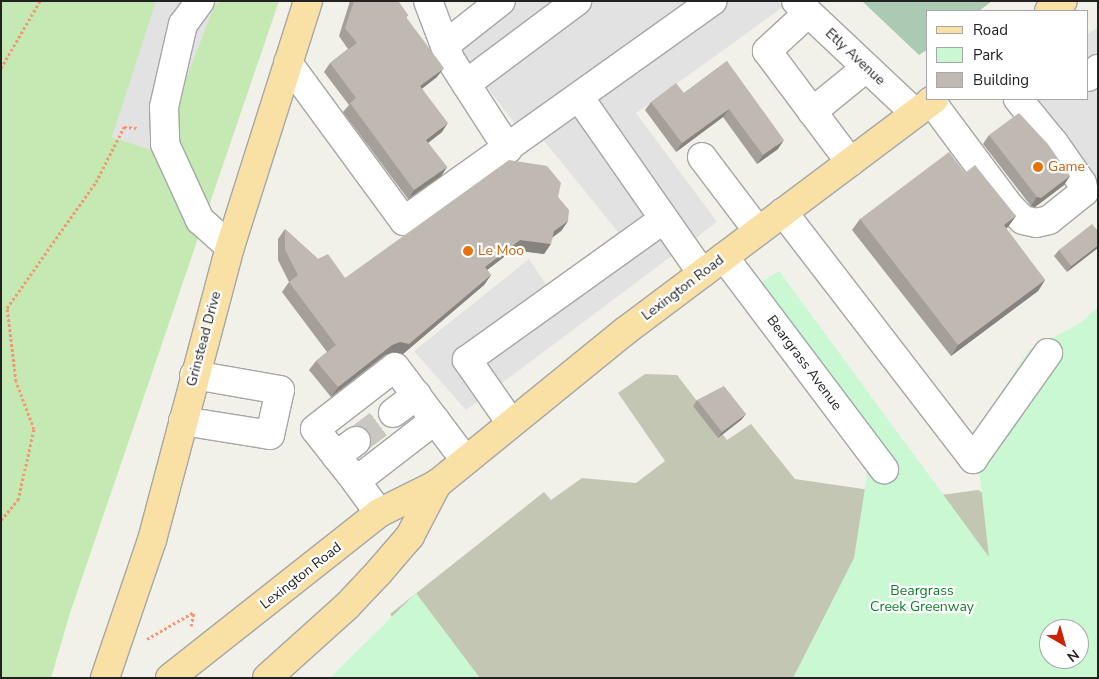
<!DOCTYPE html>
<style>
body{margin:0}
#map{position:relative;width:1099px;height:679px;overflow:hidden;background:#f1f0e9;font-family:"Nunito Sans",sans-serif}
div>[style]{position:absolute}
.construction>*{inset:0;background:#c4c6b4}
.grass>*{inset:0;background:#c5e9b2}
.cemetery>*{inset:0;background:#abcab4}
.park>*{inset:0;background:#c9f8d3}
.parking>*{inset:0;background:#e2e2e2}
.minor-tunnel>*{height:28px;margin-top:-14px;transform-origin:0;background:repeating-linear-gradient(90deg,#c8c7c1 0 28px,transparent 0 42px)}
.path>*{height:3px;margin-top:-1.5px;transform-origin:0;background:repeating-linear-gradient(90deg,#f59576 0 2.5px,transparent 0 5px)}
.roads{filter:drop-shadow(1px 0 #a6a6a6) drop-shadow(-1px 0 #a6a6a6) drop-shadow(0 1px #a6a6a6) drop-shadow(0 -1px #a6a6a6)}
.minor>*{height:28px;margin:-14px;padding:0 14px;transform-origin:14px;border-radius:14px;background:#fff}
.major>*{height:28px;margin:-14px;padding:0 14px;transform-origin:14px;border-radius:14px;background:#f9e1a6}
.wall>*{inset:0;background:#a49f99}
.shaded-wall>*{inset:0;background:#86827d}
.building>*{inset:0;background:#bfb9b2}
.dots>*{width:14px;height:14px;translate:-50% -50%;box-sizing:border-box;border:2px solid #fff;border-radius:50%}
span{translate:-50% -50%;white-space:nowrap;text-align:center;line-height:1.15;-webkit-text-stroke:4.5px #fff;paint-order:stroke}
.street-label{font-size:14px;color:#222}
.food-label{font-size:14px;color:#c56008}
.left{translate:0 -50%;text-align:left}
.park-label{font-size:14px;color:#107f29}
.frame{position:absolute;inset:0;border:2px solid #222;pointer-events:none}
.legend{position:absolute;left:926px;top:10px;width:162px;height:90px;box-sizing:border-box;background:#fff;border:1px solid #a7a7a7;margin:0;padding:6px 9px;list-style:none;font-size:15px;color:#222}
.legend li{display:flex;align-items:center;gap:10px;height:25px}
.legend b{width:25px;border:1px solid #a7a7a7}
.north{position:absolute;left:1039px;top:619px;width:50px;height:50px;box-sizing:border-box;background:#fff;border:1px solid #a7a7a7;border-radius:50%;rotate:142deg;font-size:14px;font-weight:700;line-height:20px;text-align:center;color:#222}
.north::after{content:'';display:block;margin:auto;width:18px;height:22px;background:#cc2207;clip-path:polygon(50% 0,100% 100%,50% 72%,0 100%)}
</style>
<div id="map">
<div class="construction">
<div style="clip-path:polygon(evenodd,645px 374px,677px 375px,727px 440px,751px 424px,795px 479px,877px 491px,941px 495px,978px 490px,995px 500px,1048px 410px,1098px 678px,433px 678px,390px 614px,544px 492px,551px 500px,582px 478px,636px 483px,665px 461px,618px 393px,645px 374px,1049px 629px,1079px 629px,1079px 659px,1049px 659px,1049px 629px)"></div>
</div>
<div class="grass">
<div style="clip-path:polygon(1px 1px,279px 1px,69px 616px,51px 678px,1px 678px)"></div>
</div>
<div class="cemetery">
<div style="clip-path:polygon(862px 1px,992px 1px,979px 11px,928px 11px,928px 49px,919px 55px)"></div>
</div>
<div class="park">
<div style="clip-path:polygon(evenodd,779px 271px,989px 557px,975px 433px,1029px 350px,1079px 324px,1098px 307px,1098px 678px,793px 678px,854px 558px,868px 469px,739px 296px,779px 271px,1049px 629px,1079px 629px,1079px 659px,1049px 659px,1049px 629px)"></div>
<div style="clip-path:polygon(416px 593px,480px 678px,330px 678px)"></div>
</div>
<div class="parking">
<div style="clip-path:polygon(156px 1px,220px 1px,214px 7px,176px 105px,177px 159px,112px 137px)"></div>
<div style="clip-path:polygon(489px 1px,776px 1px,783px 7px,636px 113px,717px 222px,466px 410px,414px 351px,529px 259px,547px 286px,618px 232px,541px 137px,531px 145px,447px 34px)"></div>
<div style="clip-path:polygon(1098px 27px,1098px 182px,1034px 99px,1088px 99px,1088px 34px)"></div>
</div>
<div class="minor-tunnel">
<div style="left:356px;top:441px;width:46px;rotate:-37.1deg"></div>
</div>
<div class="path">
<div style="left:1px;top:68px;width:78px;rotate:-59.8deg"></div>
<div style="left:1px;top:520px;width:26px;rotate:-50deg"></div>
<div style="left:18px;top:500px;width:73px;rotate:-77.3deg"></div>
<div style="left:34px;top:429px;width:51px;rotate:-110.6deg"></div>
<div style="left:16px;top:381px;width:74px;rotate:-97deg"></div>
<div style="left:7px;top:308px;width:154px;rotate:-54.8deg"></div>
<div style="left:96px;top:182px;width:62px;rotate:-63deg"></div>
<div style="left:124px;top:127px;width:13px;rotate:4deg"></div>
<div style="left:191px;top:626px;width:14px;rotate:-78deg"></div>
<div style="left:147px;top:639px;width:54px;rotate:-29.9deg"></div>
</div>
<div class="roads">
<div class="minor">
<div style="left:200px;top:1px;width:29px;rotate:126deg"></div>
<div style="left:183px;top:24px;width:85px;rotate:102.9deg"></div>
<div style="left:164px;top:107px;width:37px;rotate:88deg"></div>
<div style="left:165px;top:144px;width:84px;rotate:65.3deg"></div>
<div style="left:200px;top:220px;width:40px;rotate:42deg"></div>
<div style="left:428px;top:1px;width:62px;rotate:69.2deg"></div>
<div style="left:450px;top:59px;width:107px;rotate:57.2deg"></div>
<div style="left:796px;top:1px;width:163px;rotate:43.3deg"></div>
<div style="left:808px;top:13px;width:56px;rotate:137.2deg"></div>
<div style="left:767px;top:51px;width:139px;rotate:53.2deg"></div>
<div style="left:445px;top:45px;width:71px;rotate:-38.2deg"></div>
<div style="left:288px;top:63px;width:196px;rotate:53.7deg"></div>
<div style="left:404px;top:221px;width:379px;rotate:-35.5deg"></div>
<div style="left:1088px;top:77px;width:13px;rotate:-39deg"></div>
<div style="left:466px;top:84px;width:139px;rotate:-36.8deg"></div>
<div style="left:579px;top:97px;width:215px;rotate:55.1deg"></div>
<div style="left:931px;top:101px;width:132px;rotate:53.3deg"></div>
<div style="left:1010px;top:207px;width:18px;rotate:45deg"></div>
<div style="left:1023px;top:220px;width:13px;rotate:13deg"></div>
<div style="left:1036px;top:223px;width:13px;rotate:-13deg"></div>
<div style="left:1049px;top:220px;width:45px;rotate:-38.7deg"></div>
<div style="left:1084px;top:192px;width:9px;rotate:-103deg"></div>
<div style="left:1082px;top:183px;width:49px;rotate:-125deg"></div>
<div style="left:1054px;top:143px;width:57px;rotate:-129.3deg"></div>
<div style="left:812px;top:112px;width:70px;rotate:-39.2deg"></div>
<div style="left:702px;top:157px;width:93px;rotate:52.9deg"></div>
<div style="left:783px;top:212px;width:312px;rotate:52.4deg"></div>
<div style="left:973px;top:459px;width:130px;rotate:-54.7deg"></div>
<div style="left:724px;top:257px;width:266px;rotate:53deg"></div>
<div style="left:393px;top:413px;width:30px;rotate:-37deg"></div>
<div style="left:183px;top:421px;width:88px;rotate:9.1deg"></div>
<div style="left:270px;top:435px;width:46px;rotate:-77.5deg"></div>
<div style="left:280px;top:390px;width:87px;rotate:-170.1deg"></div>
<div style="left:511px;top:423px;width:77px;rotate:-124.9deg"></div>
<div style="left:467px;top:360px;width:242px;rotate:-35.6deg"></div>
<div style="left:336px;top:456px;width:25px;rotate:-37deg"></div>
<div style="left:356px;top:481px;width:66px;rotate:-128.3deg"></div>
<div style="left:315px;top:429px;width:101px;rotate:-37.8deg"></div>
<div style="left:395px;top:367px;width:66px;rotate:53deg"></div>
<div style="left:379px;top:513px;width:39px;rotate:-126deg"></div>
<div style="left:356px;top:481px;width:100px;rotate:-37.7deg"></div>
<div style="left:435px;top:420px;width:50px;rotate:53.1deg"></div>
</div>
<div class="major">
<div style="left:1049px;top:11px;width:17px;rotate:-36deg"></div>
<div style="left:105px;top:678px;width:146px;rotate:-71.2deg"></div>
<div style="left:152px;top:540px;width:303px;rotate:-75.1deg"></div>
<div style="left:230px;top:247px;width:258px;rotate:-72.4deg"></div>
<div style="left:170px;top:678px;width:266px;rotate:-38.3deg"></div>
<div style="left:379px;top:513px;width:65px;rotate:-26.6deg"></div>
<div style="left:437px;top:484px;width:241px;rotate:-39.1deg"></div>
<div style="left:624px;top:332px;width:388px;rotate:-36.9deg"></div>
<div style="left:267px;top:678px;width:108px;rotate:-42deg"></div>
<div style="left:347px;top:606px;width:47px;rotate:-46.7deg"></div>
<div style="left:379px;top:572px;width:48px;rotate:-49.3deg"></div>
<div style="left:410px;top:536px;width:59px;rotate:-62.6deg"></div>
</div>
</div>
<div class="wall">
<div style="clip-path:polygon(350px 1px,398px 1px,408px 15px,406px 18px,437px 77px,422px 88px,442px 132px,428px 143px,447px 167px,441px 176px,408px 199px,343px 112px,349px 105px,324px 72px,330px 63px,348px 49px,339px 36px)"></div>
<div style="clip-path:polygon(727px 61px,778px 149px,757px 164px,723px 117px,676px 152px,645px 110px,651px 102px,684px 93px)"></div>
<div style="clip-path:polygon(989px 135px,1070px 176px,1064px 185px,1035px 207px,1031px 206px,983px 144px)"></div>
<div style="clip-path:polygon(965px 173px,1016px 216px,1006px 229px,1045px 280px,1038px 291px,951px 356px,852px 230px,860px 219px)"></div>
<div style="clip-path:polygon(558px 197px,568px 221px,561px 231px,553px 237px,544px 254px,513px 250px,487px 270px,491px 275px,484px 285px,403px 354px,393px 352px,385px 355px,331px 397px,309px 370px,316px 361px,327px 352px,282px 292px,289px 282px,278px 260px,278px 239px,285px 229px,318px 259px,345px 278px)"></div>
<div style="clip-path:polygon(1098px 231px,1067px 272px,1054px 256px,1059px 250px)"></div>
<div style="clip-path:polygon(697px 400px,746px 414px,741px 420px,718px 438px,693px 406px)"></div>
</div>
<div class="shaded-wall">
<div style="clip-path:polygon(444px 68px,437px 77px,414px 95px,420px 86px)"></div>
<div style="clip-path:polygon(729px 109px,723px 117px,676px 152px,682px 143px)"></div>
<div style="clip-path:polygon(448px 123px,442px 132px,420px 149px,426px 140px)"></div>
<div style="clip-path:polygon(784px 140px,778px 149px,757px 164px,763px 155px)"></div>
<div style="clip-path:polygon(447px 167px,441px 176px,408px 199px,414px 190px)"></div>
<div style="clip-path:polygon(1070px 176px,1064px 185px,1035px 207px,1031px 206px,1037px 197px)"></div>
<div style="clip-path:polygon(1016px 216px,1008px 227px,996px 236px,1004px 225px)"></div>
<div style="clip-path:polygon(568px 221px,561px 231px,547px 241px,554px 231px)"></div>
<div style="clip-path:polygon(520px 240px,551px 244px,544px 254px,513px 250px,478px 277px,485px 267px)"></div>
<div style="clip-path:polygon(1098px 245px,1098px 248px,1067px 272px,1071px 266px)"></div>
<div style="clip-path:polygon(491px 275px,484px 285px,403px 354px,393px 352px,385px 355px,331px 397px,338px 387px,392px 345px)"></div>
<div style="clip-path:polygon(1045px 280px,1038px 291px,951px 356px,958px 345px)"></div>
<div style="clip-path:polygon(746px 414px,741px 420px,718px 438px,722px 432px)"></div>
</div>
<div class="building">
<div style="clip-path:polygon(354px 1px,398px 1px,408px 15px,406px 17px,444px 68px,420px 86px,448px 123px,426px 140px,447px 167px,414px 190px,350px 103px,356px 98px,330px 63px,357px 43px,345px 28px)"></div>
<div style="clip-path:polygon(727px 61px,784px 140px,763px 155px,729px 109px,682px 143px,651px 102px,676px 83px,684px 93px)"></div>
<div style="clip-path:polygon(1019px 113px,1048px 144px,1070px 176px,1041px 198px,1037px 197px,989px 135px)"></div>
<div style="clip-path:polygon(949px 152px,965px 173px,975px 165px,1016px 216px,1004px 225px,1045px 280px,958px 345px,860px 219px)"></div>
<div style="clip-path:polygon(509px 160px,547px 166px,561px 183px,558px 197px,569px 210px,568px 221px,554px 231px,551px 244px,520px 240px,485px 267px,491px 275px,409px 344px,400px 342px,392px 345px,338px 387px,316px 361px,336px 345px,289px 282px,298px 275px,285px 250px,285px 229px,318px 259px,328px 254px,345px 278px)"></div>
<div style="clip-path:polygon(1092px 224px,1098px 231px,1098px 245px,1071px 266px,1059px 250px)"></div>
<div style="clip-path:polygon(724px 386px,746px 414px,722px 432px,697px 400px)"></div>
</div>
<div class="dots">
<div style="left:1038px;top:167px;background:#e8710a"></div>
<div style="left:468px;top:251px;background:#e8710a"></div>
</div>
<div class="street-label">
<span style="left:855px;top:57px;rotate:43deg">Etly Avenue</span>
<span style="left:683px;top:288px;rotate:-37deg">Lexington Road</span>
<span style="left:204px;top:339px;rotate:-75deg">Grinstead Drive</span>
<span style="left:804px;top:363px;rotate:53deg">Beargrass Avenue</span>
<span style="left:301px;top:576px;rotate:-38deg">Lexington Road</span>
</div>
<div class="food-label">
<span class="left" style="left:1048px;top:167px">Game</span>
<span class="left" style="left:478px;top:251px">Le Moo</span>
</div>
<div class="park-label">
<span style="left:922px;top:599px">Beargrass<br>Creek Greenway</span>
</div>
<div class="frame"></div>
<ul class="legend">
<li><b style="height:6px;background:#f9e1a6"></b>Road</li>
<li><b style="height:14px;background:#c9f8d3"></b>Park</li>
<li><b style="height:14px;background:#bfb9b2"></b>Building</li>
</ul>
<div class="north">N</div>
</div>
